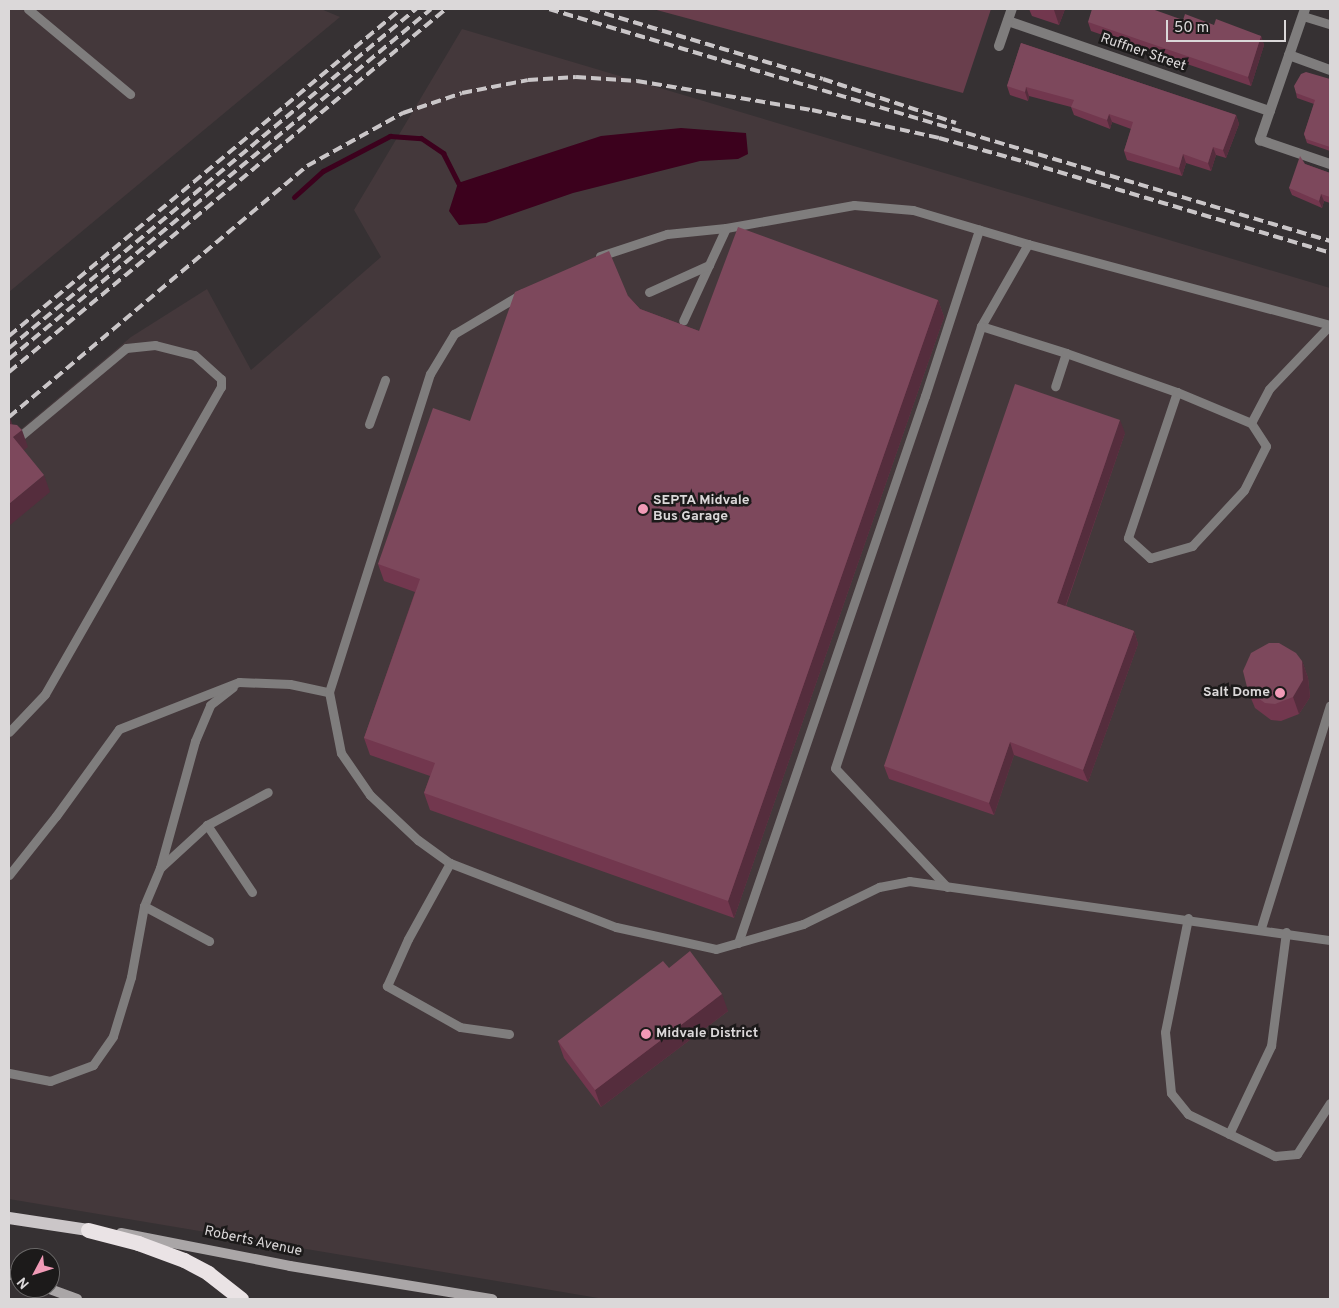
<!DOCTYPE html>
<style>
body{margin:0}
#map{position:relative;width:1339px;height:1308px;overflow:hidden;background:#363133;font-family:Overpass,sans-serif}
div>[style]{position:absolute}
.built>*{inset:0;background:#44383b}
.green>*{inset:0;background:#693e4c}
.water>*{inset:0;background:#3c011d}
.stream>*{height:5px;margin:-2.5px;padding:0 2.5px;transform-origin:2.5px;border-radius:2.5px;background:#3c011d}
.service>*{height:9px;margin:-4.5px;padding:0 4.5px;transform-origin:4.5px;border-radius:4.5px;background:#7f7d7d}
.minor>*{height:10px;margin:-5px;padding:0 5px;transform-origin:5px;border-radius:5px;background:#7f7d7d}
.secondary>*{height:10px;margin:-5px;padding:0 5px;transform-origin:5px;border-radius:5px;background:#aaa6a7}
.primary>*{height:12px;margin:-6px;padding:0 6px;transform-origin:6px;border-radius:6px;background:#cbc6c8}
.motorway>*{height:15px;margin:-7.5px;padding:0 7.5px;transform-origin:7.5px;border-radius:7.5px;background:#eae3e5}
.rail>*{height:4px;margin-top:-2px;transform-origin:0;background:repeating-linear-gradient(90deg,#cac6c8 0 10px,transparent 0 15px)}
.wall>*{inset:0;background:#72374e}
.shaded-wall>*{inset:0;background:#552d3d}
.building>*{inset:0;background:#7d485c}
.dots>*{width:14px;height:14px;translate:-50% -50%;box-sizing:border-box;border:2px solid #1c1a1a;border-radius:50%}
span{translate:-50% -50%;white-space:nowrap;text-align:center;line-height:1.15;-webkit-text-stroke:5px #1c1a1a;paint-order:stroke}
.street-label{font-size:14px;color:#dbd8d9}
.poi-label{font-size:14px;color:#dbd8d9;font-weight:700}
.left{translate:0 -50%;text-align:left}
.right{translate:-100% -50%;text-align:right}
.frame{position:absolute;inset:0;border:10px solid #dbd8d9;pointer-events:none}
.north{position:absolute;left:10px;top:1248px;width:50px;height:50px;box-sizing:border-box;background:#1c1a1a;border:1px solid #686666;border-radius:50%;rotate:230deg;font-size:14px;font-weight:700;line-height:20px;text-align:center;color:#dbd8d9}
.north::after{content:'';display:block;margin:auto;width:18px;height:22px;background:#f09ab6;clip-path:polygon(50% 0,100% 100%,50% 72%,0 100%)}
.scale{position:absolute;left:1166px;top:20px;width:120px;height:22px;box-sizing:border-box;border:2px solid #dbd8d9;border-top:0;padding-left:6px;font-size:15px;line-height:18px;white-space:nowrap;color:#dbd8d9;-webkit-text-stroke:4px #1c1a1a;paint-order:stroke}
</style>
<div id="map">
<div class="built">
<div style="clip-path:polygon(9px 9px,321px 9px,340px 17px,9px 292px)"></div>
<div style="clip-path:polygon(462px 29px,1330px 288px,1330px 1299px,604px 1299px,9px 1199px,9px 439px,131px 337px,207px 289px,251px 370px,381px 257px,354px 210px)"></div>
</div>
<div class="green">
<div style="clip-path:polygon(653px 9px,991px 9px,963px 93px)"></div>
</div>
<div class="water">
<div style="clip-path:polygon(681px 128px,746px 133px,748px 154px,738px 159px,700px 161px,573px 193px,486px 223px,459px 225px,449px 211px,458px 183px,601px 136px)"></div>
</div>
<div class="stream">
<div style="left:294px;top:197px;width:39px;rotate:-42deg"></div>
<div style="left:323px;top:171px;width:76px;rotate:-27.6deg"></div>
<div style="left:390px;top:136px;width:31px;rotate:4deg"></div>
<div style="left:421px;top:138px;width:27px;rotate:34deg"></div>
<div style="left:443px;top:153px;width:34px;rotate:63deg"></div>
</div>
<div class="service">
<div style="left:28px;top:9px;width:133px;rotate:39.8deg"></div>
<div style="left:1303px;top:16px;width:28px;rotate:17deg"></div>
<div style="left:726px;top:228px;width:130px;rotate:-10.2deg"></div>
<div style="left:854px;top:205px;width:59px;rotate:4.8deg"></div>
<div style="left:913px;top:210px;width:120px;rotate:16.5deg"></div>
<div style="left:1028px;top:244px;width:95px;rotate:119.8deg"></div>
<div style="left:981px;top:326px;width:89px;rotate:17.6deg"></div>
<div style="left:1066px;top:353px;width:35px;rotate:108deg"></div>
<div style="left:1028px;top:244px;width:313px;rotate:15deg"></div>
<div style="left:600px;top:256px;width:71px;rotate:-18.2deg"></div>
<div style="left:667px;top:234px;width:59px;rotate:-5.8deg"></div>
<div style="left:726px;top:228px;width:102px;rotate:114.8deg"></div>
<div style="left:649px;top:292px;width:66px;rotate:-24.2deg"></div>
<div style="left:1066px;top:353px;width:118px;rotate:19.4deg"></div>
<div style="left:1177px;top:392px;width:154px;rotate:108.6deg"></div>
<div style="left:1128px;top:538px;width:30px;rotate:42deg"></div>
<div style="left:1150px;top:558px;width:44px;rotate:-15.9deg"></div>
<div style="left:1192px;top:546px;width:76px;rotate:-47.1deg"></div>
<div style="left:1244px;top:490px;width:49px;rotate:-63.4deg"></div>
<div style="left:1266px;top:446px;width:27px;rotate:-123deg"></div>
<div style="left:1251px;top:423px;width:80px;rotate:-157.3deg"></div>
<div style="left:1251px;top:423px;width:38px;rotate:-62deg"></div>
<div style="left:1269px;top:389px;width:88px;rotate:-46.4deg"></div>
<div style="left:369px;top:424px;width:47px;rotate:-70deg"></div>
<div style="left:329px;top:692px;width:334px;rotate:-72.4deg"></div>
<div style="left:430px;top:374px;width:47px;rotate:-59deg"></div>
<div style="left:454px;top:334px;width:80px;rotate:-30.7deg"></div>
<div style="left:9px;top:732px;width:52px;rotate:-46.5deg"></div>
<div style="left:45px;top:694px;width:354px;rotate:-60.2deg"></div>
<div style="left:221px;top:387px;width:8px;rotate:-90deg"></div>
<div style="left:221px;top:379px;width:36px;rotate:-138deg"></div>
<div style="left:194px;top:355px;width:40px;rotate:-165.6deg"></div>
<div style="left:155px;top:345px;width:29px;rotate:174deg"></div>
<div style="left:126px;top:348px;width:139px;rotate:140.2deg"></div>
<div style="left:207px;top:825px;width:64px;rotate:137.5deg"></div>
<div style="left:160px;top:868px;width:41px;rotate:112.8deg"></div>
<div style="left:144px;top:906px;width:74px;rotate:28.3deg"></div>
<div style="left:160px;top:868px;width:132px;rotate:-74.6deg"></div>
<div style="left:195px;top:741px;width:39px;rotate:-67deg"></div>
<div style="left:210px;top:705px;width:29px;rotate:-38deg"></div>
<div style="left:9px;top:875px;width:75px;rotate:-51.5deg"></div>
<div style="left:56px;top:816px;width:107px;rotate:-54.1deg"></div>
<div style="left:119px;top:729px;width:129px;rotate:-21.4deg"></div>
<div style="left:239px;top:682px;width:51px;rotate:2.2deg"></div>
<div style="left:290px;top:684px;width:40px;rotate:12deg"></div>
<div style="left:329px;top:692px;width:62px;rotate:78.9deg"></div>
<div style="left:341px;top:753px;width:51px;rotate:55.4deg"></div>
<div style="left:370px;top:795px;width:66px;rotate:43.2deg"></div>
<div style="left:418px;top:840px;width:39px;rotate:36deg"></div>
<div style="left:947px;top:887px;width:163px;rotate:-133.3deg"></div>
<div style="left:835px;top:768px;width:465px;rotate:-71.7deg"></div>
<div style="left:252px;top:892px;width:81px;rotate:-123.9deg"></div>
<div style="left:207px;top:825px;width:69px;rotate:-28.4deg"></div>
<div style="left:1188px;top:918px;width:116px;rotate:101.4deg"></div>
<div style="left:1165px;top:1032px;width:61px;rotate:84.4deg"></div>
<div style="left:1171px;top:1093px;width:27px;rotate:51deg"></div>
<div style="left:1188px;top:1114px;width:97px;rotate:25.8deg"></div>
<div style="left:1275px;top:1156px;width:22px;rotate:-5deg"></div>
<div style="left:1297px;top:1154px;width:61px;rotate:-57.1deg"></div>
<div style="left:1261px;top:928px;width:233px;rotate:-72.8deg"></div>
<div style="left:738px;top:943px;width:578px;rotate:-71.13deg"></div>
<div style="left:925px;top:396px;width:175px;rotate:-72deg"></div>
<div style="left:509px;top:1034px;width:49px;rotate:-171.9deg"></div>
<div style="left:460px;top:1027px;width:84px;rotate:-150.7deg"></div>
<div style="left:387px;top:986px;width:51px;rotate:-65.9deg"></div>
<div style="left:408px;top:939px;width:87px;rotate:-61.1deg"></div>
<div style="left:450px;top:863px;width:178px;rotate:21.1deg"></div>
<div style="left:616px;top:927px;width:102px;rotate:12.4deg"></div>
<div style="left:716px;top:949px;width:91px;rotate:-16deg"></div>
<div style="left:803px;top:924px;width:85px;rotate:-26deg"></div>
<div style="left:879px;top:887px;width:31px;rotate:-11deg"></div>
<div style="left:909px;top:881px;width:425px;rotate:8deg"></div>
<div style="left:9px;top:1073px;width:42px;rotate:11deg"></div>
<div style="left:50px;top:1081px;width:46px;rotate:-20.4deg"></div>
<div style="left:93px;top:1065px;width:35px;rotate:-55deg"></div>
<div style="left:113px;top:1036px;width:62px;rotate:-73deg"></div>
<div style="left:131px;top:977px;width:72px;rotate:-79.6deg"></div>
<div style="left:1229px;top:1134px;width:98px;rotate:-64.5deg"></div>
<div style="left:1271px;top:1046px;width:115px;rotate:-82.5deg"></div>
</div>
<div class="minor">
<div style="left:1305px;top:9px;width:139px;rotate:109deg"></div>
<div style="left:1260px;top:140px;width:74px;rotate:18.9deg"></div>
<div style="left:1008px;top:21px;width:277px;rotate:19deg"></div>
<div style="left:999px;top:46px;width:39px;rotate:-71deg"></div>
<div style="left:1289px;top:55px;width:44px;rotate:20.1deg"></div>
</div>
<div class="secondary">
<div style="left:121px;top:1233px;width:172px;rotate:11deg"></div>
<div style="left:290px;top:1266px;width:205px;rotate:9.3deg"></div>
<div style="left:9px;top:1274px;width:12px;rotate:20deg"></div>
<div style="left:47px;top:1288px;width:32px;rotate:20deg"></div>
</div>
<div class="primary">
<div style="left:9px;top:1218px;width:80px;rotate:8.6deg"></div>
</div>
<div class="motorway">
<div style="left:88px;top:1230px;width:52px;rotate:14.6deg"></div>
<div style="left:138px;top:1243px;width:49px;rotate:20.3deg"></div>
<div style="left:184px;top:1260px;width:27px;rotate:28deg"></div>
<div style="left:208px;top:1273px;width:42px;rotate:38.2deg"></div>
</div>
<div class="rail">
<div style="left:549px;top:9px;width:815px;rotate:16.54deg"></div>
<div style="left:590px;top:9px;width:243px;rotate:16.7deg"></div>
<div style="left:823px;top:79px;width:140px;rotate:18.3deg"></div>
<div style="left:9px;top:336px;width:510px;rotate:-39.83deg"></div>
<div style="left:9px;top:348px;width:530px;rotate:-39.79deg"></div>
<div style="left:9px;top:359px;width:548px;rotate:-39.67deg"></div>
<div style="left:9px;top:372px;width:568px;rotate:-39.72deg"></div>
<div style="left:9px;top:417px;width:390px;rotate:-40.1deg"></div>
<div style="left:307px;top:166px;width:110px;rotate:-28.9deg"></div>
<div style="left:403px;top:113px;width:62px;rotate:-18.7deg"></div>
<div style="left:462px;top:93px;width:67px;rotate:-11.1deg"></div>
<div style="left:528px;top:80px;width:48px;rotate:-3.6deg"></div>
<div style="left:576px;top:77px;width:61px;rotate:3.8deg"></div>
<div style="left:637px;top:81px;width:177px;rotate:9.4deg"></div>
<div style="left:812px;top:110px;width:130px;rotate:12.4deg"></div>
<div style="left:939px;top:138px;width:93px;rotate:15.5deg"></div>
<div style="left:1029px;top:163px;width:314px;rotate:16.6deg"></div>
</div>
<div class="wall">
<div style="clip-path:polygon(1029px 9px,1065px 9px,1059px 25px,1032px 16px)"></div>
<div style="clip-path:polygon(1183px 20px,1261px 36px,1264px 45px,1251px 86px,1091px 31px,1088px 22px)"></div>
<div style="clip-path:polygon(1021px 43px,1236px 115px,1239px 124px,1226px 158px,1216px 155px,1211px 171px,1186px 163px,1182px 176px,1127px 160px,1124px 151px,1131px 129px,1112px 122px,1110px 129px,1074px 115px,1071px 107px,1029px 96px,1028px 101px,1010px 95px,1007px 86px)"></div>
<div style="clip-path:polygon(1330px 79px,1330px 151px,1307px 143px,1304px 134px,1314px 104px,1297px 98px,1296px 93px)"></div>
<div style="clip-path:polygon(1305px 164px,1330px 173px,1330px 203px,1324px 201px,1322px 208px,1292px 195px,1289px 188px)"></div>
<div style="clip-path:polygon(628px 296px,640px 309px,699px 331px,938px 300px,944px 317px,734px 918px,430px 810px,424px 793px,430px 776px,370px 755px,364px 738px,415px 592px,384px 581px,378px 564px,470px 421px)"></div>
<div style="clip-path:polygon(1125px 433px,1066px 606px,1134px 631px,1138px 644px,1088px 782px,1014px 755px,994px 815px,889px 779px,884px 766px)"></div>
<div style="clip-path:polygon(1302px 661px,1308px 678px,1310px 697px,1299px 714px,1281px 721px,1271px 720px,1255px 708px,1248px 691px)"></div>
<div style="clip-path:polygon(669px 968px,728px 1011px,601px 1107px,564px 1058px,558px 1041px)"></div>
</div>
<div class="shaded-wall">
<div style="clip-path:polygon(1054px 9px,1065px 9px,1059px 25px,1054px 10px)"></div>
<div style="clip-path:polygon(1261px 36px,1264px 45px,1251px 86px,1248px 77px)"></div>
<div style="clip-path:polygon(1026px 87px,1029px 96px,1028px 101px,1025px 92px)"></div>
<div style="clip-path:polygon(1109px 114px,1112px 122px,1110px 129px,1107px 120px)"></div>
<div style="clip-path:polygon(1236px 115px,1239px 124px,1226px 158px,1223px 150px)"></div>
<div style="clip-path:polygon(1213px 147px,1216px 155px,1211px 171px,1208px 163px)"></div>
<div style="clip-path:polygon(1183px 154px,1186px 163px,1182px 176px,1179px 168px)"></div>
<div style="clip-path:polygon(1321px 194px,1324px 201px,1322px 208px,1319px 201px)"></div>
<div style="clip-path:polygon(938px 300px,944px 317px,734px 918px,728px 901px)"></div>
<div style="clip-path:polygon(9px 415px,15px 432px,22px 430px,28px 447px,19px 454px,9px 425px)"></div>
<div style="clip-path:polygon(1120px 420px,1125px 433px,1062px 616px,1057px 603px)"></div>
<div style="clip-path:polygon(44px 475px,50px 492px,9px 526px,9px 504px)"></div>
<div style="clip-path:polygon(1134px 631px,1138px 644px,1088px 782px,1083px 770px)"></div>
<div style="clip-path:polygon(1302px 661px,1308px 678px,1310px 697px,1299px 714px,1293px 697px)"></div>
<div style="clip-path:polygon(1010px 742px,1014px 755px,994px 815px,989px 803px)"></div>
<div style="clip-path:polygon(722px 994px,728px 1011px,601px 1107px,595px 1090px)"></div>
</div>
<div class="building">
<div style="clip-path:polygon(1092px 9px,1152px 9px,1183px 20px,1185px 14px,1214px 25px,1216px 19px,1261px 36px,1248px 77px,1088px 22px)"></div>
<div style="clip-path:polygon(1021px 43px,1236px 115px,1223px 150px,1213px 147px,1208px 163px,1183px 154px,1179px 168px,1124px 151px,1133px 122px,1109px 114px,1107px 120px,1071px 107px,1074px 100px,1026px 87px,1025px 92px,1007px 86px)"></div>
<div style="clip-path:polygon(1306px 72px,1330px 79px,1330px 147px,1306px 139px,1304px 134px,1315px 100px,1296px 93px,1294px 86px,1301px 74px)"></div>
<div style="clip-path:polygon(1300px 156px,1305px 164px,1330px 173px,1330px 197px,1321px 194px,1319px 201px,1289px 188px)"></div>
<div style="clip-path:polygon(738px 227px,938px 300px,728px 901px,424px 793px,435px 763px,364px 738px,420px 579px,378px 564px,433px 408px,470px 421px,515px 292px,609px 251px,628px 296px,640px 309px,699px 331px)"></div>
<div style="clip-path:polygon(1015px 384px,1120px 420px,1057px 603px,1134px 631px,1083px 770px,1010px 742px,989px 803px,884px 766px)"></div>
<div style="clip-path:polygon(9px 424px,17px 425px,22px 430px,13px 437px,44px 475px,9px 504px)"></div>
<div style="clip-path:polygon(1269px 643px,1279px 643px,1296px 653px,1302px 661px,1303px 680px,1293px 697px,1275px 704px,1265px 703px,1248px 691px,1243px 671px,1251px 653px)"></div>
<div style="clip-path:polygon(690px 951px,722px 994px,595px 1090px,558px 1041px,663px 961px,669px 968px)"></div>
</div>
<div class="dots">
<div style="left:643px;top:509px;background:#f09ab6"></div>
<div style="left:1280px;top:693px;background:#f09ab6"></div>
<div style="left:646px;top:1034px;background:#f09ab6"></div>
</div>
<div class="street-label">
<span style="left:1143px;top:53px;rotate:19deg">Ruffner Street</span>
<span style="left:253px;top:1242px;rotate:12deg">Roberts Avenue</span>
</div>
<div class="poi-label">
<span class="left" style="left:653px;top:509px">SEPTA Midvale<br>Bus Garage</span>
<span class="right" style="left:1270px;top:693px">Salt Dome</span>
<span class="left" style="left:656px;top:1034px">Midvale District</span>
</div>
<div class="frame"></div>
<div class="north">N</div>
<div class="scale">50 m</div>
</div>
